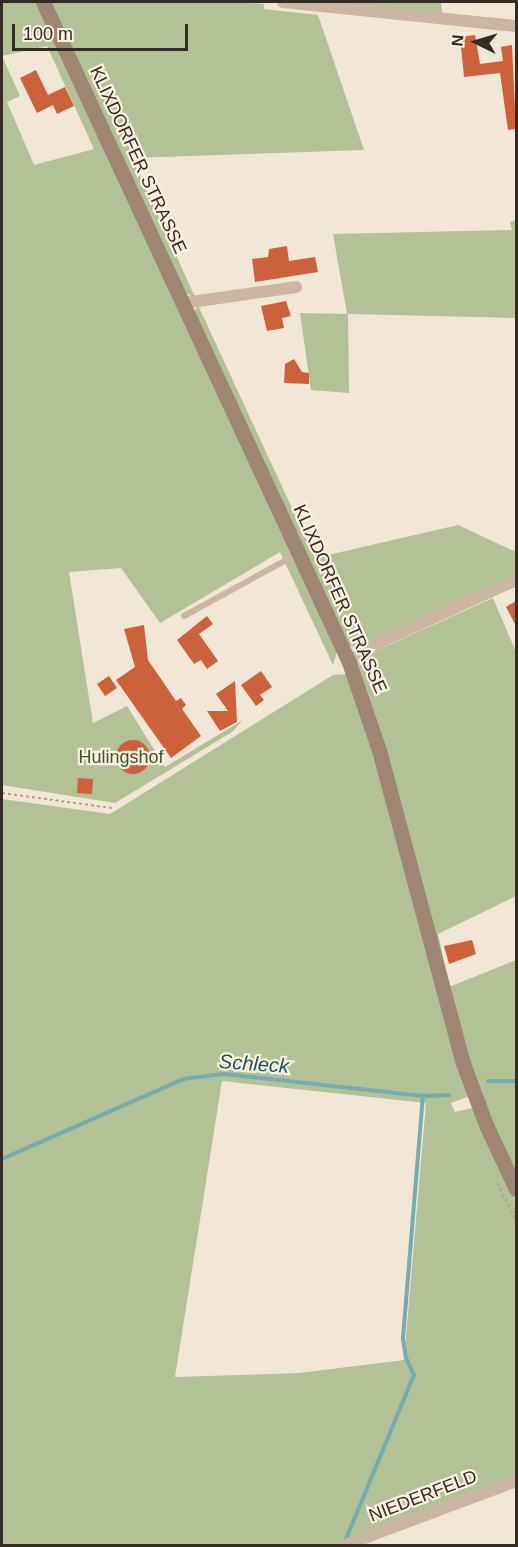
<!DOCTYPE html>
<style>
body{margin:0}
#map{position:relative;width:518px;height:1547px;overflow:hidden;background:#f2e6d7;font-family:Helvetica,sans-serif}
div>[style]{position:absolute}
.green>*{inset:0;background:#b2c196}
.stream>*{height:4px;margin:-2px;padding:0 2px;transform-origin:2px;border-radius:2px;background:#75acb0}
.building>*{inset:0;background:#cc623b}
.round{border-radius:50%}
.path>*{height:2px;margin-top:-1px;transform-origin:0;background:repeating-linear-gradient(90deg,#b6a08d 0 3px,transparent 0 6px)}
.lane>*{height:6px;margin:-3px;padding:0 3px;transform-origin:3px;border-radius:3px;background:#cab6a3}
.street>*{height:12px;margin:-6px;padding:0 6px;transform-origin:6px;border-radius:6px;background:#cab6a3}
.secondary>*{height:15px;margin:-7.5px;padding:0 7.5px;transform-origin:7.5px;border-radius:7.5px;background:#9e8574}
span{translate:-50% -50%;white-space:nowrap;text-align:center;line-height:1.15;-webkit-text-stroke:4.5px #faf0e3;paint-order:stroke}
.street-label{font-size:18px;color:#352b25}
.park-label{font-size:18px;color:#435428}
.water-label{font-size:20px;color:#195258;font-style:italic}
.frame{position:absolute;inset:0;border:3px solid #352b25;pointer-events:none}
.north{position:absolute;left:446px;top:12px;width:60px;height:60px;-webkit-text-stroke:4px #faf0e3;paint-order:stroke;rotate:275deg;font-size:16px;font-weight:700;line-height:24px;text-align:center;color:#352b25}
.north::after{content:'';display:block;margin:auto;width:21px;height:27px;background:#352b25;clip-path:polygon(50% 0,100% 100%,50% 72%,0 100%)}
.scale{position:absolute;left:12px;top:24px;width:176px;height:27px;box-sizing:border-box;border:3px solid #352b25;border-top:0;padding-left:8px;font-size:18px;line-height:21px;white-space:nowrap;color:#352b25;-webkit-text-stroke:4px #faf0e3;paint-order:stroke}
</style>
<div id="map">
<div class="green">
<div style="clip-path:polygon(evenodd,36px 2px,338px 649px,333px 665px,280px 552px,160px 623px,121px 568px,69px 572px,93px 723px,127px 706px,165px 767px,243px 720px,232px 732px,115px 803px,2px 785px,2px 3px,36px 2px,47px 46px,94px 149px,34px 165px,7px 102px,20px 96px,2px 56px,47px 46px)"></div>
<div style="clip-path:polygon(51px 2px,238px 2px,264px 4px,264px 9px,318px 15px,364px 150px,132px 158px,196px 299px,186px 293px)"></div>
<div style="clip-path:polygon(316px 2px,441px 2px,442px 14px)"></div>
<div style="clip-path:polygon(516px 220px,516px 318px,348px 314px,349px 393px,311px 390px,300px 313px,347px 314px,333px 234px,512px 230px,510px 222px)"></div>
<div style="clip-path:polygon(198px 305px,315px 558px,458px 525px,516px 552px,516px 576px,358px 647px,350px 646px,194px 312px)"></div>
<div style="clip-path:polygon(evenodd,493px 598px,516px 652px,516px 896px,438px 934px,449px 987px,516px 960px,516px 1177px,480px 1092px,451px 1103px,455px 1112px,473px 1108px,516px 1201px,516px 1475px,334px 1545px,2px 1545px,2px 799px,110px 814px,333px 675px,349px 674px,463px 1040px,383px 738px,358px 663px,362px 657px,493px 598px,222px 1081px,426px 1103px,404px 1360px,299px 1373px,175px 1377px,222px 1081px)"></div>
</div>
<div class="stream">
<div style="left:488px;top:1081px;width:28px"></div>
<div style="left:2px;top:1159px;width:198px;rotate:-23.8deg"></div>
<div style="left:183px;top:1079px;width:41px;rotate:-7deg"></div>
<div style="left:224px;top:1074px;width:200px;rotate:6.3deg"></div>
<div style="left:423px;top:1096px;width:26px;rotate:-2deg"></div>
<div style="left:346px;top:1539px;width:178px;rotate:-67.5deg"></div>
<div style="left:414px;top:1375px;width:19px;rotate:-115deg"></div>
<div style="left:406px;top:1358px;width:20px;rotate:-99deg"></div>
<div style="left:403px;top:1338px;width:243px;rotate:-85.3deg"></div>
</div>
<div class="building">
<div style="clip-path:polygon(475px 35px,480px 64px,503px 61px,501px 47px,512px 45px,516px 129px,508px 130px,500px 73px,464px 77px,460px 37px)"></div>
<div style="clip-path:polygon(36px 70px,48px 95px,65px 87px,74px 106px,57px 114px,53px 105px,37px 113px,20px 78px)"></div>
<div style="clip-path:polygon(287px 246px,289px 261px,315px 257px,318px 272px,255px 282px,252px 259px,268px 257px,269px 249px)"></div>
<div style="clip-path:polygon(286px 301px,291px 316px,282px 318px,284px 328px,267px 331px,261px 306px)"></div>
<div style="clip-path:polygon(294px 359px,302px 372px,309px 373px,309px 384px,284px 383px,285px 364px)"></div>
<div style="clip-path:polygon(516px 601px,516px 626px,506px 607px)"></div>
<div style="clip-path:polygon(207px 616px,213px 624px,199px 634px,218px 661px,207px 669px,201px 660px,194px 664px,177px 640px)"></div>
<div style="clip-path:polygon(144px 625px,148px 660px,176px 701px,181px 698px,186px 705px,182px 709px,201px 736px,171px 758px,116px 680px,135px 667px,124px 629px)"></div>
<div style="clip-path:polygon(261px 671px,272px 687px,260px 695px,264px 700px,256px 706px,241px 685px)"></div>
<div style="clip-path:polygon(109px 676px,117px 688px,105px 696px,97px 684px)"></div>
<div style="clip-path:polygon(235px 681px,237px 722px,220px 731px,207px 711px,228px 711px,216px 694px)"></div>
<div class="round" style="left:116px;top:740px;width:34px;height:34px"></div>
<div style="clip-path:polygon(78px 778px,93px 779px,92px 794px,77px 793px)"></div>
<div style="clip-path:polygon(472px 940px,476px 954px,449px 964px,444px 946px)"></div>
</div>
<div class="path">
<div style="left:2px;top:793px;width:111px;rotate:7.8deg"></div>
<div style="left:497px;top:1183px;width:42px;rotate:62.8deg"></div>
</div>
<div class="lane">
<div style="left:184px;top:616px;width:131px;rotate:-28.7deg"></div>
</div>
<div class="street">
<div style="left:283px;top:2px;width:234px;rotate:5.9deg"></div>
<div style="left:184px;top:303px;width:113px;rotate:-8.1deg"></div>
<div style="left:349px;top:662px;width:25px;rotate:-37deg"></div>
<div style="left:369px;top:647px;width:162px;rotate:-24.5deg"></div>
<div style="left:343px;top:1546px;width:185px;rotate:-20.6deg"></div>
</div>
<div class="secondary">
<div style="left:43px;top:2px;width:727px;rotate:65.13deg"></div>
<div style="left:349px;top:662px;width:93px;rotate:71.2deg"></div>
<div style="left:379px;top:750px;width:324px;rotate:75deg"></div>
<div style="left:463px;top:1063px;width:66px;rotate:69.6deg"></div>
<div style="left:486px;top:1125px;width:71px;rotate:64.9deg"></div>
</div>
<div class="street-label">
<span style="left:138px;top:160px;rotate:65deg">KLIXDORFER STRASSE</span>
<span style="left:340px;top:599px;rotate:66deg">KLIXDORFER STRASSE</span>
<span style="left:423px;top:1496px;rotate:-21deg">NIEDERFELD</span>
</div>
<div class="park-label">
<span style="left:121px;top:757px">Hulingshof</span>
</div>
<div class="water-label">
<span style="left:254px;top:1064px;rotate:4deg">Schleck</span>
</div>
<div class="frame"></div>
<div class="north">N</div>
<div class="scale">100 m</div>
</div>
